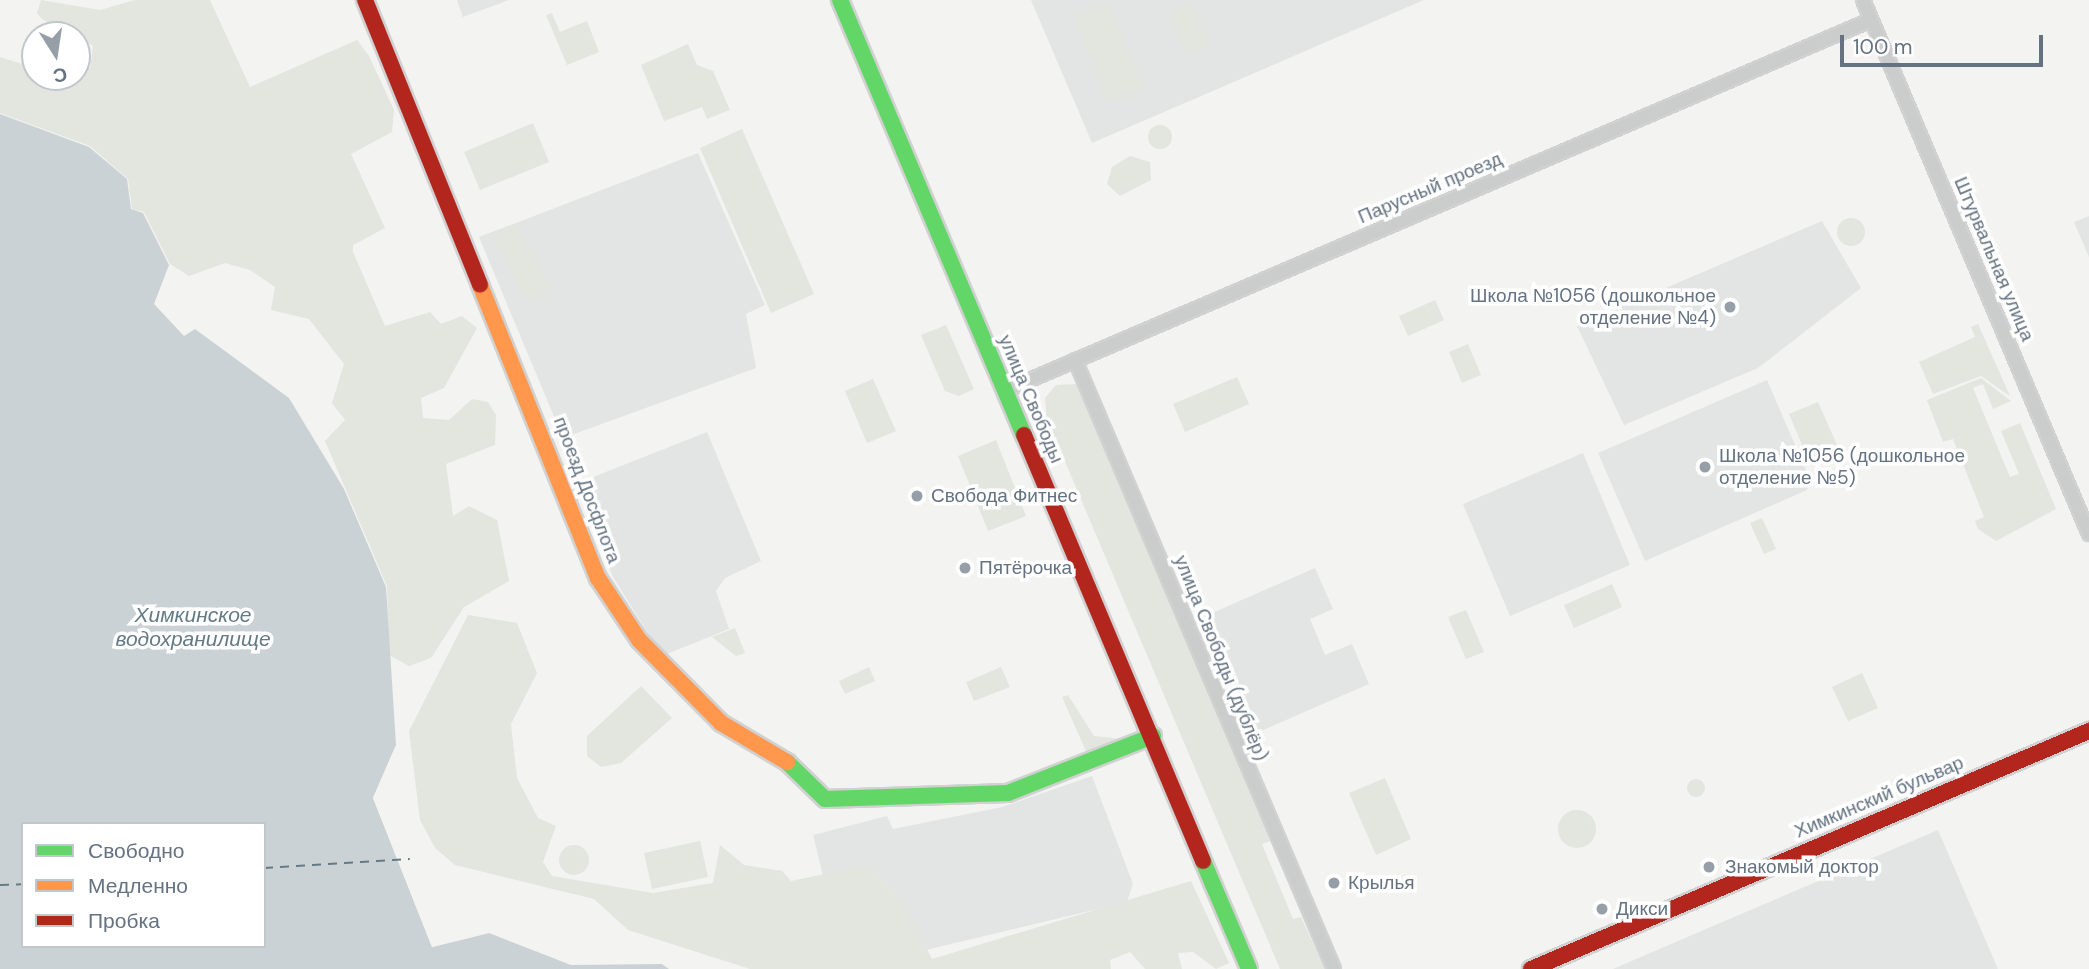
<!DOCTYPE html>
<meta charset="utf-8">
<style>
body{margin:0}
#map{position:relative;width:2089px;height:969px;overflow:hidden;background:#f3f3f1;font-family:"DM Sans",sans-serif}
div>[style]{position:absolute}
.built>*{inset:0;background:#e3e5e4}
.green>*{inset:0;background:#e2e6df}
.round{border-radius:50%}
.water>*{inset:0;background:#cbd2d5}
.pier>*{inset:0;background:#f3f3f1}
.ferry>*{height:2px;margin-top:-1px;transform-origin:0;background:repeating-linear-gradient(90deg,#647a85 0 9px,transparent 0 16px)}
.roads{filter:drop-shadow(2px 0 #d0d1d0) drop-shadow(-2px 0 #d0d1d0) drop-shadow(0 2px #d0d1d0) drop-shadow(0 -2px #d0d1d0)}
.street>*{height:12px;margin:-6px;padding:0 6px;transform-origin:6px;border-radius:6px;background:#cbcccc}
.fast>*{height:16px;margin:-8px;padding:0 8px;transform-origin:8px;border-radius:8px;background:#63d668}
.slow>*{height:16px;margin:-8px;padding:0 8px;transform-origin:8px;border-radius:8px;background:#ff974d}
.jam>*{height:16px;margin:-8px;padding:0 8px;transform-origin:8px;border-radius:8px;background:#b3261e}
.dots>*{width:19px;height:19px;translate:-50% -50%;box-sizing:border-box;border:4px solid #fff;border-radius:50%}
span{translate:-50% -50%;white-space:nowrap;text-align:center;line-height:1.15;-webkit-text-stroke:7px #fff;paint-order:stroke}
.street-label{font-size:19px;color:#647281}
.poi-label{font-size:19px;color:#647281}
.right{translate:-100% -50%;text-align:right}
.left{translate:0 -50%;text-align:left}
.water-label{font-size:21px;color:#647a85;font-style:italic}
.legend{position:absolute;left:21px;top:822px;width:245px;height:126px;box-sizing:border-box;background:#fff;border:2px solid #c1c7cd;margin:0;padding:9px 12px;list-style:none;font-size:21px;color:#647281}
.legend li{display:flex;align-items:center;gap:14px;height:35px}
.legend b{width:35px;border:2px solid #c1c7cd}
.north{position:absolute;left:21px;top:21px;width:70px;height:70px;box-sizing:border-box;background:#fff;border:2px solid #c1c7cd;border-radius:50%;rotate:168deg;font-size:19px;font-weight:700;line-height:28px;text-align:center;color:#647281}
.north::after{content:'';display:block;margin:auto;width:24px;height:32px;background:#969fa8;clip-path:polygon(50% 0,100% 100%,50% 72%,0 100%)}
.scale{position:absolute;left:1840px;top:35px;width:203px;height:32px;box-sizing:border-box;border:4px solid #647281;border-top:0;padding-left:9px;font-size:21px;line-height:24px;white-space:nowrap;color:#647281;-webkit-text-stroke:5px #fff;paint-order:stroke}
</style>
<div id="map">
<div class="built">
<div style="clip-path:polygon(457px 0,509px 0,463px 17px)"></div>
<div style="clip-path:polygon(1031px 0,1424px 0,1092px 143px)"></div>
<div style="clip-path:polygon(698px 153px,765px 305px,746px 314px,756px 368px,563px 438px,479px 237px)"></div>
<div style="clip-path:polygon(2089px 216px,2089px 257px,2074px 222px)"></div>
<div style="clip-path:polygon(1822px 221px,1861px 288px,1758px 368px,1624px 425px,1577px 326px)"></div>
<div style="clip-path:polygon(1767px 380px,1811px 482px,1807px 490px,1645px 561px,1598px 453px)"></div>
<div style="clip-path:polygon(707px 432px,761px 561px,725px 578px,716px 591px,729px 629px,662px 656px,613px 577px,578px 483px)"></div>
<div style="clip-path:polygon(1583px 453px,1630px 565px,1510px 616px,1463px 504px)"></div>
<div style="clip-path:polygon(1315px 568px,1333px 609px,1310px 619px,1325px 655px,1352px 644px,1369px 684px,1254px 734px,1203px 617px)"></div>
<div style="clip-path:polygon(1092px 776px,1133px 884px,1127px 902px,846px 969px,813px 835px,887px 816px,893px 829px,1002px 807px)"></div>
<div style="clip-path:polygon(1938px 830px,1998px 969px,1613px 969px,1706px 929px)"></div>
</div>
<div class="green">
<div style="clip-path:polygon(41px 0,100px 10px,135px 0,210px 0,250px 87px,357px 40px,369px 56px,394px 110px,392px 132px,351px 154px,385px 228px,353px 245px,353px 252px,385px 326px,430px 312px,441px 324px,462px 316px,477px 328px,444px 388px,421px 398px,423px 418px,449px 420px,472px 399px,488px 402px,496px 415px,495px 445px,446px 464px,453px 516px,469px 506px,497px 520px,509px 581px,464px 607px,431px 658px,409px 666px,389px 655px,387px 586px,325px 441px,345px 420px,332px 403px,344px 364px,309px 319px,271px 310px,275px 287px,250px 270px,225px 263px,189px 276px,170px 264px,144px 212px,132px 209px,128px 179px,90px 146px,0 113px,0 57px,35px 68px,35px 77px,59px 77px,70px 87px,90px 67px,93px 46px,42px 19px,37px 13px)"></div>
<div style="clip-path:polygon(1192px 3px,1210px 46px,1187px 56px,1169px 13px)"></div>
<div style="clip-path:polygon(1108px 4px,1144px 89px,1109px 103px,1074px 18px)"></div>
<div style="clip-path:polygon(552px 13px,560px 32px,587px 21px,599px 52px,567px 65px,546px 15px)"></div>
<div style="clip-path:polygon(688px 44px,697px 65px,713px 71px,730px 110px,707px 119px,702px 107px,664px 121px,641px 65px)"></div>
<div style="clip-path:polygon(533px 123px,549px 162px,480px 190px,464px 152px)"></div>
<div class="round" style="left:1148px;top:125px;width:24px;height:24px"></div>
<div style="clip-path:polygon(742px 129px,814px 294px,771px 313px,700px 148px)"></div>
<div style="clip-path:polygon(1130px 156px,1150px 162px,1151px 180px,1120px 196px,1107px 184px,1112px 167px)"></div>
<div class="round" style="left:1837px;top:218px;width:28px;height:28px"></div>
<div style="clip-path:polygon(517px 226px,548px 283px,546px 293px,528px 301px,496px 244px,497px 234px)"></div>
<div style="clip-path:polygon(1435px 300px,1444px 320px,1408px 336px,1399px 316px)"></div>
<div style="clip-path:polygon(1978px 324px,2010px 396px,1981px 376px,1933px 394px,1919px 362px,1975px 337px,1971px 327px)"></div>
<div style="clip-path:polygon(946px 325px,974px 389px,959px 396px,945px 391px,921px 335px)"></div>
<div style="clip-path:polygon(1468px 344px,1481px 375px,1462px 383px,1449px 352px)"></div>
<div style="clip-path:polygon(1237px 377px,1249px 404px,1185px 432px,1173px 404px)"></div>
<div style="clip-path:polygon(1981px 378px,2011px 401px,1993px 409px,1983px 384px,1973px 388px,2010px 477px,2019px 474px,2001px 431px,2020px 423px,2056px 509px,1996px 541px,1978px 529px,1975px 521px,1984px 517px,1953px 439px,1943px 442px,1927px 400px)"></div>
<div style="clip-path:polygon(873px 379px,896px 431px,867px 443px,845px 391px)"></div>
<div style="clip-path:polygon(1076px 384px,1270px 841px,1262px 844px,1293px 919px,1301px 917px,1325px 969px,1280px 969px,1047px 419px,1045px 398px,1056px 385px)"></div>
<div style="clip-path:polygon(1818px 402px,1841px 454px,1811px 466px,1789px 414px)"></div>
<div style="clip-path:polygon(996px 440px,1026px 516px,988px 531px,958px 456px)"></div>
<div style="clip-path:polygon(1762px 518px,1776px 549px,1764px 554px,1750px 523px)"></div>
<div style="clip-path:polygon(1612px 584px,1622px 607px,1574px 628px,1564px 605px)"></div>
<div style="clip-path:polygon(1466px 610px,1484px 652px,1466px 659px,1448px 617px)"></div>
<div style="clip-path:polygon(468px 615px,517px 623px,537px 673px,511px 724px,517px 778px,538px 818px,556px 826px,543px 862px,552px 876px,653px 893px,713px 883px,720px 845px,744px 865px,782px 871px,791px 881px,868px 865px,900px 897px,932px 959px,1191px 881px,1229px 963px,1216px 969px,1193px 952px,1178px 953px,1182px 969px,1145px 969px,1130px 952px,1110px 960px,1111px 969px,750px 969px,628px 930px,594px 899px,455px 865px,435px 848px,420px 820px,409px 731px)"></div>
<div style="clip-path:polygon(735px 628px,745px 653px,736px 656px,712px 637px)"></div>
<div style="clip-path:polygon(869px 667px,875px 681px,845px 694px,839px 681px)"></div>
<div style="clip-path:polygon(1001px 667px,1010px 687px,974px 701px,966px 682px)"></div>
<div style="clip-path:polygon(1862px 673px,1878px 708px,1848px 721px,1832px 687px)"></div>
<div style="clip-path:polygon(641px 686px,672px 718px,621px 763px,601px 767px,587px 756px,587px 736px)"></div>
<div style="clip-path:polygon(1068px 695px,1094px 736px,1122px 739px,1089px 758px,1062px 697px)"></div>
<div style="clip-path:polygon(1385px 778px,1411px 839px,1376px 855px,1349px 793px)"></div>
<div class="round" style="left:1687px;top:779px;width:18px;height:18px"></div>
<div class="round" style="left:1558px;top:810px;width:38px;height:38px"></div>
<div style="clip-path:polygon(700px 841px,708px 877px,652px 889px,644px 853px)"></div>
<div class="round" style="left:559px;top:845px;width:30px;height:30px"></div>
</div>
<div class="water">
<div style="clip-path:polygon(evenodd,0 114px,89px 147px,127px 179px,131px 209px,143px 213px,169px 265px,154px 304px,184px 336px,195px 329px,289px 398px,344px 489px,386px 587px,396px 745px,373px 798px,432px 947px,489px 933px,571px 965px,662px 964px,669px 969px,0 969px,0 114px,23px 824px,264px 824px,264px 946px,23px 946px,23px 824px)"></div>
</div>
<div class="pier">
<div style="clip-path:polygon(396px 745px,377px 798px,434px 943px,489px 933px,432px 947px,373px 798px)"></div>
</div>
<div class="ferry">
<div style="left:264px;top:868px;width:146px;rotate:-3.5deg"></div>
<div style="left:0;top:885px;width:23px;rotate:-2deg"></div>
</div>
<div class="roads">
<div class="street">
<div style="left:1863px;top:0;width:580px;rotate:67.06deg"></div>
<div style="left:1075px;top:360px;width:662px;rotate:66.96deg"></div>
<div style="left:1004px;top:391px;width:943px;rotate:-23.17deg"></div>
</div>
<div class="fast">
<div style="left:840px;top:0;width:472px;rotate:67.1deg"></div>
<div style="left:787px;top:762px;width:53px;rotate:44.2deg"></div>
<div style="left:825px;top:799px;width:183px;rotate:-1.9deg"></div>
<div style="left:1008px;top:793px;width:156px;rotate:-21.5deg"></div>
<div style="left:1203px;top:861px;width:117px;rotate:66.9deg"></div>
</div>
<div class="slow">
<div style="left:480px;top:285px;width:316px;rotate:68.1deg"></div>
<div style="left:598px;top:578px;width:74px;rotate:56.5deg"></div>
<div style="left:639px;top:640px;width:117px;rotate:45.3deg"></div>
<div style="left:721px;top:723px;width:77px;rotate:30.6deg"></div>
</div>
<div class="jam">
<div style="left:365px;top:0;width:307px;rotate:68deg"></div>
<div style="left:1024px;top:435px;width:462px;rotate:67.2deg"></div>
<div style="left:1531px;top:969px;width:607px;rotate:-23.1deg"></div>
</div>
</div>
<div class="dots">
<div style="left:1730px;top:307px;background:#969fa8"></div>
<div style="left:1705px;top:467px;background:#969fa8"></div>
<div style="left:917px;top:496px;background:#969fa8"></div>
<div style="left:965px;top:568px;background:#969fa8"></div>
<div style="left:1709px;top:867px;background:#969fa8"></div>
<div style="left:1334px;top:883px;background:#969fa8"></div>
<div style="left:1602px;top:909px;background:#969fa8"></div>
</div>
<div class="street-label">
<span style="left:1430px;top:188px;rotate:-23deg">Парусный проезд</span>
<span style="left:1994px;top:259px;rotate:67deg">Штурвальная улица</span>
<span style="left:1031px;top:399px;rotate:67deg">улица Свободы</span>
<span style="left:587px;top:490px;rotate:69deg">проезд Досфлота</span>
<span style="left:1221px;top:658px;rotate:68deg">улица Свободы (дублёр)</span>
<span style="left:1879px;top:797px;rotate:-23deg">Химкинский бульвар</span>
</div>
<div class="poi-label">
<span class="right" style="left:1716px;top:307px">Школа №1056 (дошкольное<br>отделение №4)</span>
<span class="left" style="left:1719px;top:467px">Школа №1056 (дошкольное<br>отделение №5)</span>
<span class="left" style="left:931px;top:496px">Свобода Фитнес</span>
<span class="left" style="left:979px;top:568px">Пятёрочка</span>
<span class="left" style="left:1725px;top:867px">Знакомый доктор</span>
<span class="left" style="left:1348px;top:883px">Крылья</span>
<span class="left" style="left:1616px;top:909px">Дикси</span>
</div>
<div class="water-label">
<span style="left:193px;top:627px">Химкинское<br>водохранилище</span>
</div>
<ul class="legend">
<li><b style="height:9px;background:#63d668"></b>Свободно</li>
<li><b style="height:9px;background:#ff974d"></b>Медленно</li>
<li><b style="height:9px;background:#b3261e"></b>Пробка</li>
</ul>
<div class="north">С</div>
<div class="scale">100 m</div>
</div>
